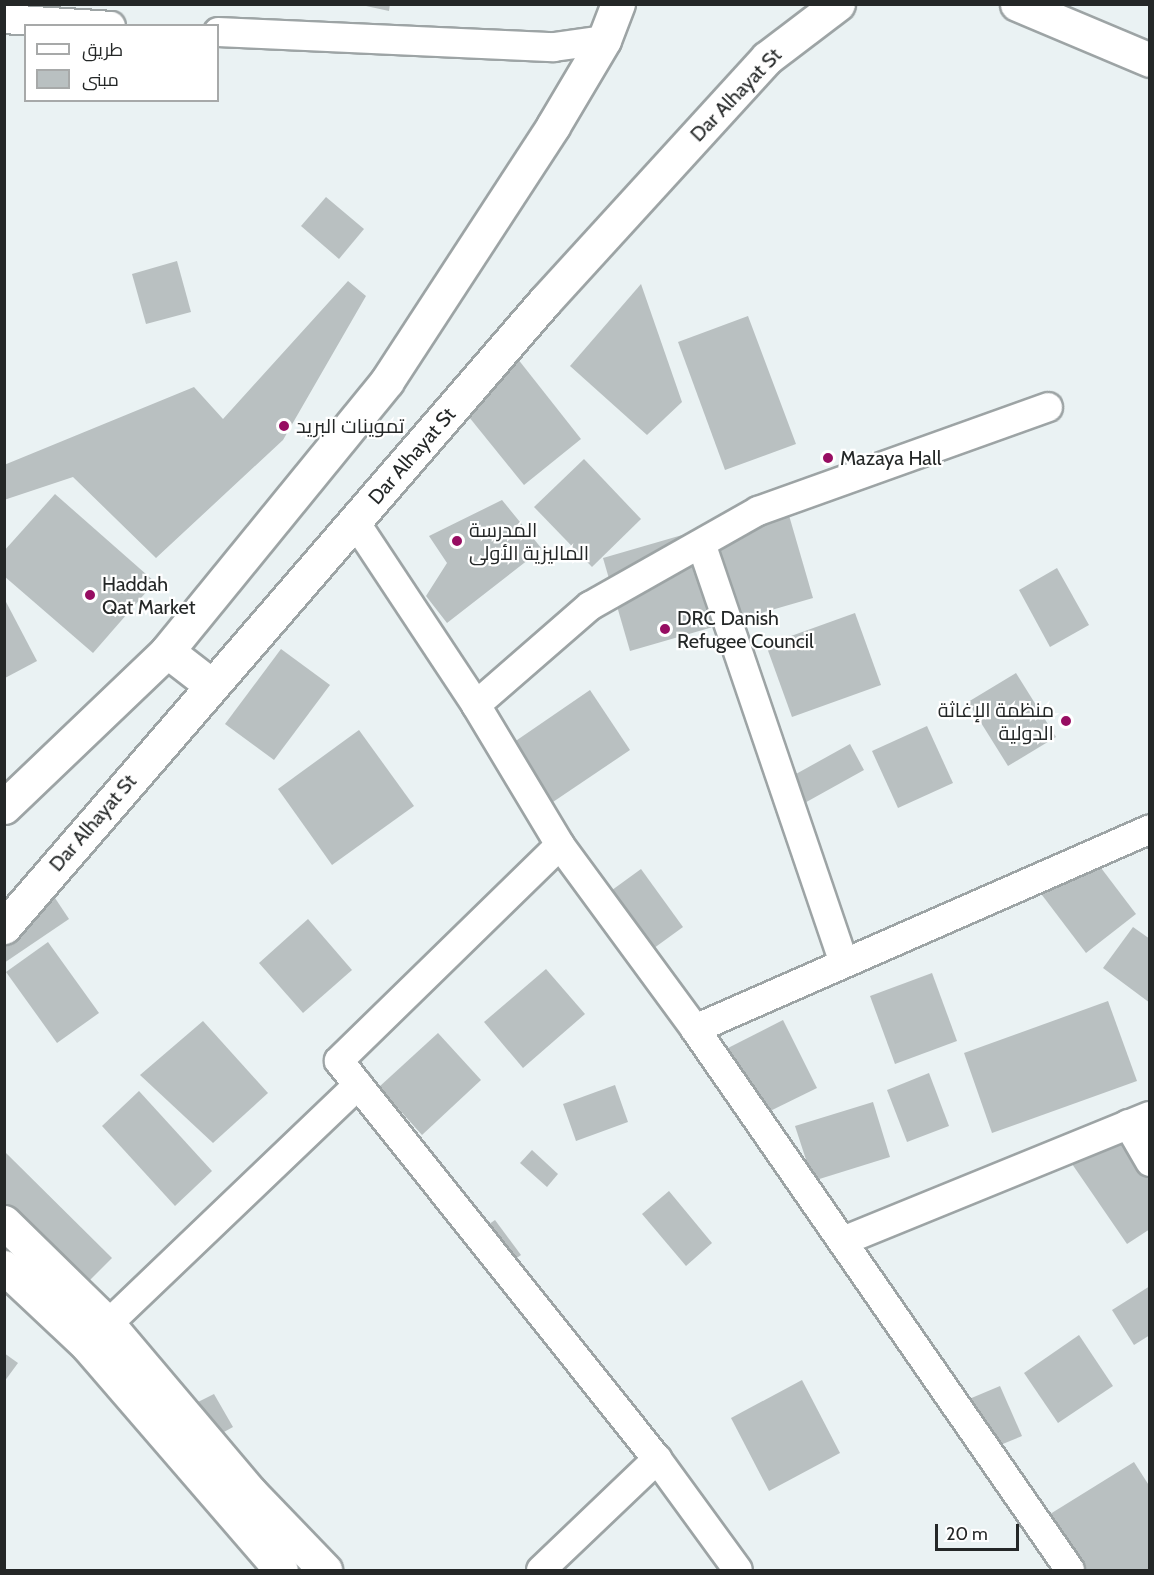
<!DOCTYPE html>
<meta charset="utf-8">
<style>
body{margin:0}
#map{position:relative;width:1154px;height:1575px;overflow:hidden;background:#eaf2f3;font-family:Cabin,Cairo,sans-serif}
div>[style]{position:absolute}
.building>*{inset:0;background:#b9c0c1}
.roads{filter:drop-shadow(2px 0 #9da4a5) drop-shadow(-2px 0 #9da4a5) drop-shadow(0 2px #9da4a5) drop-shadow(0 -2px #9da4a5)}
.street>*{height:28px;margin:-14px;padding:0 14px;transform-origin:14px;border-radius:14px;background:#fff}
.secondary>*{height:33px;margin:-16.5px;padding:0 16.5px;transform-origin:16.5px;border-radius:16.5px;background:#fff}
.primary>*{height:33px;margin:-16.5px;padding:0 16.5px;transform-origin:16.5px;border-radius:16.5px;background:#fff}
.dots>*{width:16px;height:16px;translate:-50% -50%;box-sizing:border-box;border:3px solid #fff;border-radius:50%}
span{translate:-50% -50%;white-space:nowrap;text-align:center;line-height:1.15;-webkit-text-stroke:4.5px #fff;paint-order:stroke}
.street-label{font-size:20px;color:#242727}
.poi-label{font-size:20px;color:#242727}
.left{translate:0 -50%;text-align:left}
.right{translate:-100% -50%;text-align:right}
.frame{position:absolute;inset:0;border:6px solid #242727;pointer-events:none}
.legend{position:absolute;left:24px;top:24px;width:195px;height:78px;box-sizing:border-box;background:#fff;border:2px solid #a7a9a9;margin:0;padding:8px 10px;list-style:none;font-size:18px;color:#242727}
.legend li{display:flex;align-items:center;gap:12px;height:30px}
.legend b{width:30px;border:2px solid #a7a9a9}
.scale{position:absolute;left:935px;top:1524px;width:84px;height:27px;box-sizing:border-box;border:3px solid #242727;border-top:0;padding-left:8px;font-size:18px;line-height:21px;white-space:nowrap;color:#242727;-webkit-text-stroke:4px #fff;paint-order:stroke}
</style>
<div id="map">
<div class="building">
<div style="clip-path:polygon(357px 4px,390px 4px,389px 11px)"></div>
<div style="clip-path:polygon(326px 197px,364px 229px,339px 259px,301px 226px)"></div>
<div style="clip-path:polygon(177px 261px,191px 312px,146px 324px,132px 274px)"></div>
<div style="clip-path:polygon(348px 281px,366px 296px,283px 440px,156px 558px,73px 477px,4px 500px,4px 465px,194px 387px,223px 419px)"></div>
<div style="clip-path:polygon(641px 284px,682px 402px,647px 435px,570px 366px)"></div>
<div style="clip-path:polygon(748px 316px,796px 444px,725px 470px,678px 342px)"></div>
<div style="clip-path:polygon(506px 344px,581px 439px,524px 485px,448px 391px)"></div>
<div style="clip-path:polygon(584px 459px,641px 519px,592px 567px,534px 507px)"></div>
<div style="clip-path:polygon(55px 494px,155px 582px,93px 653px,4px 576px,4px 551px)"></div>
<div style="clip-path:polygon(502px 500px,542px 549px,447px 623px,426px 596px,447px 563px,429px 536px)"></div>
<div style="clip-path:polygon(786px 505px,813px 598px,630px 651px,603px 558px)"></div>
<div style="clip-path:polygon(1057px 568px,1089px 625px,1050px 647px,1019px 590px)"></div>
<div style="clip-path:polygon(5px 600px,37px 661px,5px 678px)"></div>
<div style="clip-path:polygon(855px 613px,881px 685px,792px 717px,766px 645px)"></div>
<div style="clip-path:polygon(281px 649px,330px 685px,274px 760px,225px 724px)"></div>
<div style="clip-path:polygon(1016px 673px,1056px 737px,1008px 766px,968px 702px)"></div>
<div style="clip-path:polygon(590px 690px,630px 750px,547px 806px,507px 747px)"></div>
<div style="clip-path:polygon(927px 726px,953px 783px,898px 808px,872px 751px)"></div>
<div style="clip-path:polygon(359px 730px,414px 806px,332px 865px,278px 789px)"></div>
<div style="clip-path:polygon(850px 744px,864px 770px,801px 805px,787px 779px)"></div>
<div style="clip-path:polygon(1092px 856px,1136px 914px,1086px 953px,1042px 895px)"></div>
<div style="clip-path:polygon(641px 869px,683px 927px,639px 959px,597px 901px)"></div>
<div style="clip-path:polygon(41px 877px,69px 919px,4px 963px,4px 920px)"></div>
<div style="clip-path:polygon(308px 919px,352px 970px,303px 1013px,259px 963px)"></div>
<div style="clip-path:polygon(1133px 927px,1150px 939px,1150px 1003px,1103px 968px)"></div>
<div style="clip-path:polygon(48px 942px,99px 1013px,57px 1043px,6px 972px)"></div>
<div style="clip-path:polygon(546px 969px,585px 1014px,523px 1068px,484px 1022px)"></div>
<div style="clip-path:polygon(932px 973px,957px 1041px,895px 1064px,870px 996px)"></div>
<div style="clip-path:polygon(1108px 1001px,1137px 1081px,992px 1133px,964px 1053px)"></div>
<div style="clip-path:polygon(783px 1020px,817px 1088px,762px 1115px,728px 1048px)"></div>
<div style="clip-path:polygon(203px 1021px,268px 1093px,213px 1143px,140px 1075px)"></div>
<div style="clip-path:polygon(438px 1033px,481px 1080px,422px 1135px,379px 1087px)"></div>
<div style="clip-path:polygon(929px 1073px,949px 1126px,907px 1142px,887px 1090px)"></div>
<div style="clip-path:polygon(615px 1085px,628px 1122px,576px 1141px,563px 1104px)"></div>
<div style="clip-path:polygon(139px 1091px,212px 1171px,175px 1206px,102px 1126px)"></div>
<div style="clip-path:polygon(873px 1102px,890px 1157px,813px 1181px,795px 1126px)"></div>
<div style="clip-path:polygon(1150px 1123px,1150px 1229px,1127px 1244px,1070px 1161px)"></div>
<div style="clip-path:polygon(532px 1150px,558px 1174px,547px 1187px,520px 1163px)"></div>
<div style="clip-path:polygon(4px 1151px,112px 1258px,83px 1287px,4px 1209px)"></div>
<div style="clip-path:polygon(669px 1191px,712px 1243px,686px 1266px,642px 1214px)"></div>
<div style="clip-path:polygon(495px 1220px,521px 1255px,511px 1262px,485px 1227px)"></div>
<div style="clip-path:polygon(1150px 1286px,1150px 1335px,1134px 1345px,1112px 1310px)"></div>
<div style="clip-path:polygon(1079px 1335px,1113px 1386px,1058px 1423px,1024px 1373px)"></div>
<div style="clip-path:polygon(4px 1353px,18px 1363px,4px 1382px)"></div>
<div style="clip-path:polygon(802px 1380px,840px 1453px,769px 1491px,731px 1418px)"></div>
<div style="clip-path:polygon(1000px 1386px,1022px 1436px,983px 1452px,962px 1402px)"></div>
<div style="clip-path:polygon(214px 1394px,233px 1427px,213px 1438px,194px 1404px)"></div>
<div style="clip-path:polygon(1134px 1462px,1150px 1487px,1150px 1570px,1063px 1570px,1034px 1524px)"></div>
</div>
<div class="roads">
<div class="street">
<div style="left:4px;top:19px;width:107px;rotate:3.7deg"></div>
<div style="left:218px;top:32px;width:336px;rotate:2.6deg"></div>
<div style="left:554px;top:47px;width:50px;rotate:-8deg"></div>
<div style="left:355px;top:522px;width:219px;rotate:56.5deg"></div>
<div style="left:476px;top:705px;width:163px;rotate:59deg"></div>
<div style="left:560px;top:845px;width:228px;rotate:53.7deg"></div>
<div style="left:695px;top:1029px;width:658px;rotate:55.27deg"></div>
<div style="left:702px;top:546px;width:437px;rotate:71.2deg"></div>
<div style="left:476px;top:705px;width:151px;rotate:-41deg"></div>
<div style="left:590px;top:606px;width:193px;rotate:-29.5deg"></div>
<div style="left:758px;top:511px;width:308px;rotate:-19.7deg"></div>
<div style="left:560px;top:845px;width:309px;rotate:135.7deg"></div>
<div style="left:339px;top:1061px;width:509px;rotate:51.38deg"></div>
<div style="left:657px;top:1459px;width:137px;rotate:53.9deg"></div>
<div style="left:695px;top:1029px;width:497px;rotate:-23.7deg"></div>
<div style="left:1128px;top:1124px;width:44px;rotate:59.9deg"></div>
<div style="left:843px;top:1241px;width:331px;rotate:-22.2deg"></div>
<div style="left:108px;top:1324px;width:346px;rotate:-43.7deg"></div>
<div style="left:541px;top:1570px;width:161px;rotate:-43.7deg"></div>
</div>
<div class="secondary">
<div style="left:167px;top:651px;width:56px;rotate:37.7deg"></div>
<div style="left:4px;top:807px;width:226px;rotate:-43.7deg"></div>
<div style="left:167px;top:651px;width:348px;rotate:-50.8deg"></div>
<div style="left:387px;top:381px;width:304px;rotate:-56.9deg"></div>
<div style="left:553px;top:126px;width:100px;rotate:-59.3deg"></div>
<div style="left:604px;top:40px;width:39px;rotate:-69deg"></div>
<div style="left:4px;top:927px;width:827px;rotate:-49.17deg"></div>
<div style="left:545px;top:301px;width:329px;rotate:-47.6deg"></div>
<div style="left:767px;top:58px;width:89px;rotate:-37.3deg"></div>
<div style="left:4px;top:1222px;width:146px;rotate:44.4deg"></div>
<div style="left:108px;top:1324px;width:221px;rotate:49.8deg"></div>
<div style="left:251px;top:1493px;width:107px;rotate:46.1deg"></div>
<div style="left:4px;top:1267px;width:112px;rotate:43.2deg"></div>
<div style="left:86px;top:1344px;width:298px;rotate:49.2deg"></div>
</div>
<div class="primary">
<div style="left:1017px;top:4px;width:144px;rotate:22.8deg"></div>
</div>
</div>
<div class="dots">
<div style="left:284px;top:426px;background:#970d62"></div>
<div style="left:828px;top:458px;background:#970d62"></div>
<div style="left:457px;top:541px;background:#970d62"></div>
<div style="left:90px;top:595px;background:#970d62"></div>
<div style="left:665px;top:629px;background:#970d62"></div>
<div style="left:1066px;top:721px;background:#970d62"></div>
</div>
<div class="street-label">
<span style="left:736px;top:95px;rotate:-46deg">Dar Alhayat St</span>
<span style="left:412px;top:456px;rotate:-49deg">Dar Alhayat St</span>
<span style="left:93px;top:823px;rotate:-49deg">Dar Alhayat St</span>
</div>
<div class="poi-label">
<span class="left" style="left:296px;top:426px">تموينات البريد</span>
<span class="left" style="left:840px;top:458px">Mazaya Hall</span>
<span class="left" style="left:469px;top:542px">المدرسة<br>الماليزية الأولى</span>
<span class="left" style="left:102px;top:596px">Haddah<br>Qat Market</span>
<span class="left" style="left:677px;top:630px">DRC Danish<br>Refugee Council</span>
<span class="right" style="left:1054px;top:722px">منظمة الإغاثة<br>الدولية</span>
</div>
<div class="frame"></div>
<ul class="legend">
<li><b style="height:8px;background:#fff"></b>طريق</li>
<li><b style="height:16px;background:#b9c0c1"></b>مبنى</li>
</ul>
<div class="scale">20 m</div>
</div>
